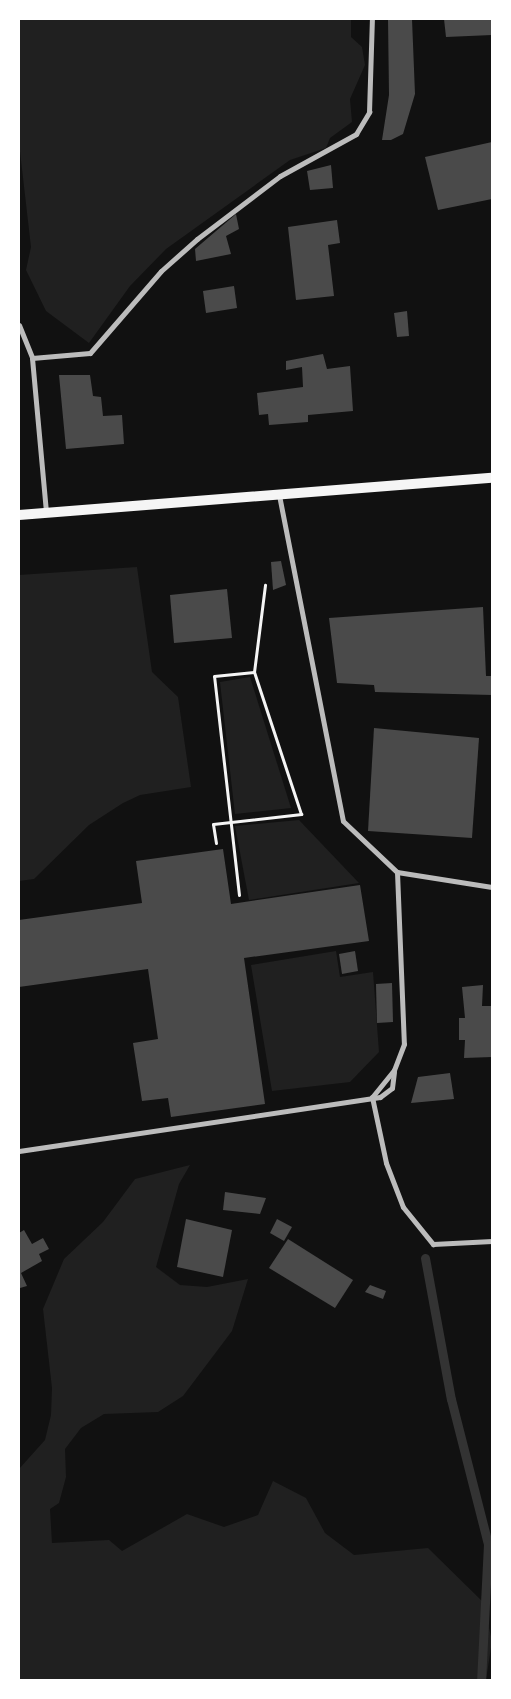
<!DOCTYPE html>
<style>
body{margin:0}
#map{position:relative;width:511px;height:1699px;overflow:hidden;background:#111;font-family:"DejaVu Sans",sans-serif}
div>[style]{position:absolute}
.green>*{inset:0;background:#202020}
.stream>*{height:9px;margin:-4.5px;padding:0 4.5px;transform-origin:4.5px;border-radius:4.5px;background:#333}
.building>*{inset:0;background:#4a4a4a}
.path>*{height:3px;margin:-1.5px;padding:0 1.5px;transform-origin:1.5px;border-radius:1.5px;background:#f5f5f5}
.minor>*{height:5px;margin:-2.5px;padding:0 2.5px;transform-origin:2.5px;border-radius:2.5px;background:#bcbcbc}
.secondary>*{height:10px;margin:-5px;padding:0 5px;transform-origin:5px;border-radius:5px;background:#f5f5f5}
span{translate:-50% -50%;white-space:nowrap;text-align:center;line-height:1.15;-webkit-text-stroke:5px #fff;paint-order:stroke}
.frame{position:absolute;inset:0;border:20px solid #fff;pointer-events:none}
</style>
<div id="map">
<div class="green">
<div style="clip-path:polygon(19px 19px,351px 19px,351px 37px,362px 47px,365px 65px,350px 99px,352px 122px,330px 138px,326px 148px,290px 160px,166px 249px,130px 286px,89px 343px,46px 311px,26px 270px,31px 247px,19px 143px)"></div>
<div style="clip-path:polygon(137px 567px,152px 672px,178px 697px,191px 787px,140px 795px,123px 803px,89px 825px,34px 879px,19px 881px,19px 575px)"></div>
<div style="clip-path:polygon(250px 677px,291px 808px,235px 814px,220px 682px)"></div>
<div style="clip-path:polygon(299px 820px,359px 883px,249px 900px,235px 826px)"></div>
<div style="clip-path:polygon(336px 951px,340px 977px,373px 972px,379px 1052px,350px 1082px,272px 1091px,251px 965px)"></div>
<div style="clip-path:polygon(190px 1165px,179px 1184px,156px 1267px,180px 1285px,207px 1287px,248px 1279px,232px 1331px,183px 1396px,158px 1412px,104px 1414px,81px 1428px,65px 1449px,66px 1477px,59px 1503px,50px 1509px,52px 1543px,109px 1540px,122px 1551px,187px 1514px,224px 1527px,258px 1515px,273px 1481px,306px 1498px,325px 1533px,354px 1555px,428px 1548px,483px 1602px,492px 1641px,486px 1680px,19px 1680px,19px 1469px,45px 1440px,51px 1415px,52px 1388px,43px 1309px,64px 1259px,103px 1222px,135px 1179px)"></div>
</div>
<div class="stream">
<div style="left:425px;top:1258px;width:143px;rotate:79.6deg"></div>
<div style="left:451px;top:1399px;width:150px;rotate:75.7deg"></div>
<div style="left:488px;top:1544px;width:136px;rotate:92.9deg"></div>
</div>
<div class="building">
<div style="clip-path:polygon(388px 19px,412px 19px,415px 94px,403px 134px,391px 140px,382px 140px,389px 95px)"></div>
<div style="clip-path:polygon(444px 19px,492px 19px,492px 35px,446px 37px)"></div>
<div style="clip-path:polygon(492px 142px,492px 199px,438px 210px,425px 157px)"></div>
<div style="clip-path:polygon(331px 165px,333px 188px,310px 190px,307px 171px)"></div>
<div style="clip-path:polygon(236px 214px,239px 229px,226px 236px,231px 254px,196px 261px,195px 249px)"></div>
<div style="clip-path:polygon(337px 220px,340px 243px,328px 245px,334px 296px,296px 300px,288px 227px)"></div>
<div style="clip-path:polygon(234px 286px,237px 308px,206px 313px,203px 291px)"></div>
<div style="clip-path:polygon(407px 311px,409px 336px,397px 337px,394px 313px)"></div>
<div style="clip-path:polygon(323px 354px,327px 369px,350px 366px,353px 411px,308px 415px,308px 422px,269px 425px,268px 414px,259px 415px,257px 393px,303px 387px,302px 367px,286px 370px,286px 361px)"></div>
<div style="clip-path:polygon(59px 375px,90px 375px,93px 396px,101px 397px,103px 416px,122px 415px,124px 444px,66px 449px)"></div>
<div style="clip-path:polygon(281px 561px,286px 585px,273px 590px,271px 562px)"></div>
<div style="clip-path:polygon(227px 589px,232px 638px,174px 643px,170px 595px)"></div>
<div style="clip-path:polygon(483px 607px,486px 676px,492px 676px,492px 695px,375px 692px,374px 685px,337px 683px,329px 618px)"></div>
<div style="clip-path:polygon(374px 728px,479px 738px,472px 838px,368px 831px)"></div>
<div style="clip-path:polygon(223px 849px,231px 904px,360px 885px,369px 941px,244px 958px,265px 1104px,171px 1117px,168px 1098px,142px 1101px,133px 1043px,158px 1039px,148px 969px,19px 987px,19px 920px,142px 903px,136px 861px)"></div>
<div style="clip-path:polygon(355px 951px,358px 971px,342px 974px,339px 954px)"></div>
<div style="clip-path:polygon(392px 983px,393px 1022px,377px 1023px,376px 984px)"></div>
<div style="clip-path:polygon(483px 985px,482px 1006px,492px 1006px,492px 1057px,464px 1058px,465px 1040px,459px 1040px,459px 1018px,465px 1018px,462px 987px)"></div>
<div style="clip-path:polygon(450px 1073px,454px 1099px,411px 1103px,418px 1077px)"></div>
<div style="clip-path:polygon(225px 1192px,266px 1198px,260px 1214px,223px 1210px)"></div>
<div style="clip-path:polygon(186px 1219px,232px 1230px,223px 1277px,177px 1267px)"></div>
<div style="clip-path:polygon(277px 1219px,292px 1227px,284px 1241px,270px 1233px)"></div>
<div style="clip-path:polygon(24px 1230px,32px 1244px,43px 1238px,49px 1249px,39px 1254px,42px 1261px,21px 1273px,27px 1286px,20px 1288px,19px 1298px,19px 1233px)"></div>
<div style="clip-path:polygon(288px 1239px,353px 1280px,335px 1308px,269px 1268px)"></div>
<div style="clip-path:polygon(370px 1285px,386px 1291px,383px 1299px,365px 1292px)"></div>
</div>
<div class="path">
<div style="left:216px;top:843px;width:19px;rotate:-99deg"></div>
<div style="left:213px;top:824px;width:89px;rotate:-6.5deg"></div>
<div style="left:301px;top:814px;width:150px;rotate:-108.3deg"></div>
<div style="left:239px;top:895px;width:220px;rotate:-96.5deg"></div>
<div style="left:214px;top:676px;width:40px;rotate:-5.7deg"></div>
<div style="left:254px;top:672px;width:88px;rotate:-82.8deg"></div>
</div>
<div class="minor">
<div style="left:19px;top:325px;width:35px;rotate:68deg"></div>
<div style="left:32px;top:358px;width:155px;rotate:84.8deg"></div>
<div style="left:32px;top:358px;width:58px;rotate:-4.9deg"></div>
<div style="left:90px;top:353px;width:108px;rotate:-49.1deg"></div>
<div style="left:161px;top:271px;width:48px;rotate:-41.6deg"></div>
<div style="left:197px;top:239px;width:104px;rotate:-37.2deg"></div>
<div style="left:280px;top:176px;width:87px;rotate:-28.9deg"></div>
<div style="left:356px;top:134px;width:26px;rotate:-59deg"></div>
<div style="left:369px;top:112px;width:93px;rotate:-88.2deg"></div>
<div style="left:279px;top:495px;width:332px;rotate:78.9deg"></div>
<div style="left:343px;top:821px;width:74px;rotate:43.4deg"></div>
<div style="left:397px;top:872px;width:172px;rotate:87.7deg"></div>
<div style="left:404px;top:1044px;width:28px;rotate:111deg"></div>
<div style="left:394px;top:1070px;width:35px;rotate:129deg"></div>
<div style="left:397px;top:872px;width:96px;rotate:9deg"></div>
<div style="left:372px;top:1097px;width:67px;rotate:78deg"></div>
<div style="left:386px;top:1163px;width:47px;rotate:68.9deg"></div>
<div style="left:403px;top:1207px;width:48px;rotate:51deg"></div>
<div style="left:433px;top:1244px;width:59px;rotate:-2.9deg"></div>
<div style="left:19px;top:1151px;width:365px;rotate:-8.5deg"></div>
<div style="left:380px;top:1097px;width:15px;rotate:-37deg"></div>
<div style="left:392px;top:1088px;width:16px;rotate:-83deg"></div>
</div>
<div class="secondary">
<div style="left:19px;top:515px;width:474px;rotate:-4.5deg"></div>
</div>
<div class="frame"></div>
</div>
